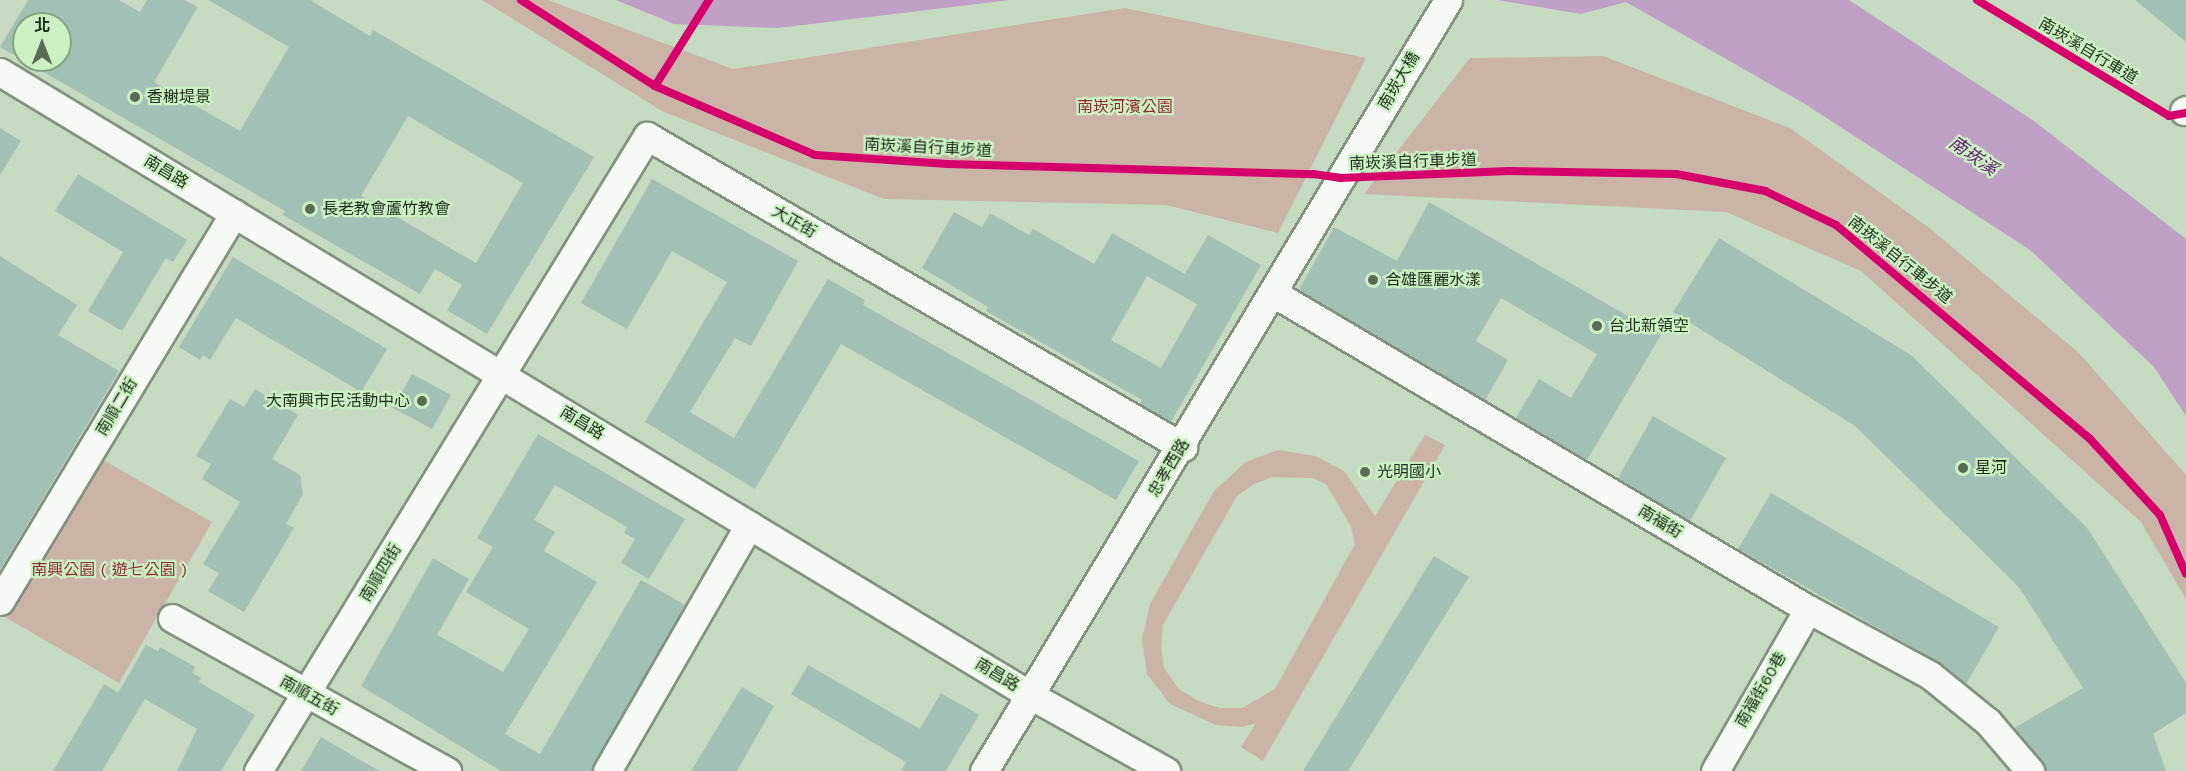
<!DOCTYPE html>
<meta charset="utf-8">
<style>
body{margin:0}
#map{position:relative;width:2186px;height:771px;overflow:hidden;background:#c5dac0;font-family:"Work Sans","Noto Sans TC",sans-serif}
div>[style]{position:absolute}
.green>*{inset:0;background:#cab3a7}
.water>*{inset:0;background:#bfa1c6}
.building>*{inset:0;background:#a1c1b7}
.roads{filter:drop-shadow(2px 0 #82927f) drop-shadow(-2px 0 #82927f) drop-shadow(0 2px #82927f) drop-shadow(0 -2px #82927f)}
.minor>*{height:27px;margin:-13.5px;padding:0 13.5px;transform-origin:13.5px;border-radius:13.5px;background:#f6f9f6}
.cycleway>*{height:8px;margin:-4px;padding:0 4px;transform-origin:4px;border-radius:4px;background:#d6006c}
.dots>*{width:16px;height:16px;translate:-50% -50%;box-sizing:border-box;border:3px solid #cbf1c3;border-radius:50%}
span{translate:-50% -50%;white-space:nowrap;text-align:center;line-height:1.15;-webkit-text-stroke:4.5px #cbf1c3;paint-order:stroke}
.street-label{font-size:16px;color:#1f2d1b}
.poi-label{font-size:16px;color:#1f2d1b}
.left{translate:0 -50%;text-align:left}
.right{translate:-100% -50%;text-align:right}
.park-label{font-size:16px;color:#912b33}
.water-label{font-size:18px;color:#632571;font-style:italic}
.north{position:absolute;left:12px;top:12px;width:60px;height:60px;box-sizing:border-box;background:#cbf1c3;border:2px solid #86a380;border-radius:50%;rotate:0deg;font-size:16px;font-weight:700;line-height:24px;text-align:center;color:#1f2d1b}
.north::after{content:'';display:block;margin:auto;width:21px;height:27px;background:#596a55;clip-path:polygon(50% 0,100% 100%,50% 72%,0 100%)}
</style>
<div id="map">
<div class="green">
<div style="clip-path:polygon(482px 0,548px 0,733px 69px,1125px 8px,1366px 58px,1278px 233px,1166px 205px,884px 199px,662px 111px)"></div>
<div style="clip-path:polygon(1603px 56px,1790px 128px,1928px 227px,2079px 353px,2186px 475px,2186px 599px,2141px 522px,1861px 271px,1726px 212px,1364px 194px,1470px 58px)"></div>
<div style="clip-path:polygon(evenodd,1425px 435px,1445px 445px,1263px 761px,1241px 747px,1256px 723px,1242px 727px,1216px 725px,1170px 704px,1147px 674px,1142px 639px,1150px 604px,1214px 491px,1246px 462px,1278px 450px,1315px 456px,1344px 471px,1375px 516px,1425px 435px,1273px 477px,1313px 478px,1327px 485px,1351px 527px,1355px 544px,1275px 689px,1242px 708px,1220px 708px,1198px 701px,1179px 689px,1164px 668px,1161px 646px,1163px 625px,1237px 496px,1254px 484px,1273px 477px)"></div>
<div style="clip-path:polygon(98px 457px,212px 522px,119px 683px,5px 617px)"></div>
</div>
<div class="water">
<div style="clip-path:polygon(616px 0,1010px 0,778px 28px,674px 24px)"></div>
<div style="clip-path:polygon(1497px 0,1849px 0,2034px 121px,2186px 239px,2186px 416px,2154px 367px,2030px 250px,1805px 104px,1626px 2px,1581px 14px)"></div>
</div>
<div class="building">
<div style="clip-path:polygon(evenodd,28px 0,119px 0,140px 12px,147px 0,185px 0,198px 7px,154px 82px,240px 131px,289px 47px,208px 0,310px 0,370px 36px,373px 30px,594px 157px,487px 334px,447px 310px,462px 285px,435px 269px,420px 294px,283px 215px,285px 211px,0 47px,28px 0,24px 24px,60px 24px,60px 60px,24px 60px,24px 24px,28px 0,408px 116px,523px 183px,476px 263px,361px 196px,408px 116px)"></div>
<div style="clip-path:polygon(2135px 0,2186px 0,2186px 42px)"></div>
<div style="clip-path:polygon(0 128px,21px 141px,0 175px)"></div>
<div style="clip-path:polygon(78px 174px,187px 240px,173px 262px,166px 258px,122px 331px,88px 311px,123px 252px,55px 211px)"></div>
<div style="clip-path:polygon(652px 179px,798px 261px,751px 346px,735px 338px,690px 412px,734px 438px,828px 279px,865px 300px,863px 305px,1139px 461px,1116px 500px,841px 344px,755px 489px,645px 422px,727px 282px,672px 251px,627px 329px,581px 303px)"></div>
<div style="clip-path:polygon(1429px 202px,1661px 335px,1587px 460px,1516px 418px,1539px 379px,1571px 398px,1597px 354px,1501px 298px,1476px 341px,1508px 360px,1485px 400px,1299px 290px,1334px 227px,1397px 261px)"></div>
<div style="clip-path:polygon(evenodd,954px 212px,982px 227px,990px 213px,1029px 235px,1033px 229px,1094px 264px,1112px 233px,1185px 274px,1208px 235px,1261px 265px,1171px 422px,1140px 404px,1142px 400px,986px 311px,988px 307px,922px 268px,954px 212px,1147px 276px,1197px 304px,1161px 368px,1111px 340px,1147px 276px)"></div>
<div style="clip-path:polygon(1719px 238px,1911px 355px,2088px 529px,2186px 683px,2186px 713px,2153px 734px,2166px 771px,2045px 771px,2042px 761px,2014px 728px,2083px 688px,2019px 587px,1855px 426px,1673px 312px)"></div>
<div style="clip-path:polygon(0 256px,77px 305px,58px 335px,119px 371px,0 570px)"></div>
<div style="clip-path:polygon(233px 257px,387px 349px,361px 392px,236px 318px,210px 360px,203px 355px,200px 360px,179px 347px)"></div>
<div style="clip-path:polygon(412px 374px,451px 395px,432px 429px,393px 408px)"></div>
<div style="clip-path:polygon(255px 389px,298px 415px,272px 459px,300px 475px,303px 494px,286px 524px,294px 528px,244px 612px,208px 591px,219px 573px,203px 564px,240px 502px,202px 479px,211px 464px,196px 456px,230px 399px,244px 407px)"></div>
<div style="clip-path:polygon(1653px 416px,1726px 458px,1690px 521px,1618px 478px)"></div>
<div style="clip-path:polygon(538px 434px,685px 519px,649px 579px,621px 563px,635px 539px,624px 533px,627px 527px,555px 485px,534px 520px,555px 532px,544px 551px,597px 582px,505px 734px,540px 754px,641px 580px,685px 605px,591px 771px,501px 771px,361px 686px,433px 558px,469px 579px,437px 635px,503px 672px,529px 629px,466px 592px,493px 547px,477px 538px)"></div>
<div style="clip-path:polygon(1771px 493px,1999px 627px,1966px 684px,1937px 661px,1738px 549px)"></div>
<div style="clip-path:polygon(1434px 556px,1469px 577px,1348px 771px,1303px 771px)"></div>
<div style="clip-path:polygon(146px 645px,158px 651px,160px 647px,195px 667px,192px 673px,201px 678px,199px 682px,255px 715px,221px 771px,177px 771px,197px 729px,145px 699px,102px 771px,53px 771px,104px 684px,118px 693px)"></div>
<div style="clip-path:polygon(808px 665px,920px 729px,941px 693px,979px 715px,946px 771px,901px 771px,906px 762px,791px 694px)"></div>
<div style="clip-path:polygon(742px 687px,774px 706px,737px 771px,691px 771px)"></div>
<div style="clip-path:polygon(321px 737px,379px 771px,301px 771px)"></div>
</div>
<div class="roads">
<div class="minor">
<div style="left:0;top:72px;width:1204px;rotate:31.17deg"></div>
<div style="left:1030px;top:695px;width:156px;rotate:29.2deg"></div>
<div style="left:2184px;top:111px;width:2px;rotate:-27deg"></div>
<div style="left:1273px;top:293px;width:621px;rotate:30.57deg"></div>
<div style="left:1808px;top:609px;width:139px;rotate:28.4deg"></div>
<div style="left:1930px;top:675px;width:75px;rotate:39deg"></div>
<div style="left:1988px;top:722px;width:65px;rotate:49.4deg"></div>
<div style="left:0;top:601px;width:453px;rotate:-58.9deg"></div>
<div style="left:172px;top:618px;width:315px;rotate:29.1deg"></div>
<div style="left:258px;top:771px;width:745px;rotate:-58.51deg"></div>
<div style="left:647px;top:136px;width:620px;rotate:30.12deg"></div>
<div style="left:607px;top:771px;width:284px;rotate:-60deg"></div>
<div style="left:984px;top:771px;width:900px;rotate:-58.96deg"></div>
<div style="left:1715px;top:771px;width:187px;rotate:-60.1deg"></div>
</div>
</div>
<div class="cycleway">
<div style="left:521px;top:0;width:159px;rotate:32.7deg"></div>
<div style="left:655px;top:86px;width:174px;rotate:23.3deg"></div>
<div style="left:815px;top:155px;width:133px;rotate:3.9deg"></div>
<div style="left:948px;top:164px;width:365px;rotate:1.6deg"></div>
<div style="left:1313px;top:174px;width:27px;rotate:8deg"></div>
<div style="left:1340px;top:178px;width:169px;rotate:-2.4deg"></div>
<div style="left:1509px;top:171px;width:167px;rotate:1deg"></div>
<div style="left:1676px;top:174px;width:91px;rotate:10.8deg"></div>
<div style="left:1765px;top:191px;width:79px;rotate:25.6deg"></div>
<div style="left:1836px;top:225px;width:332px;rotate:40.1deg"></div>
<div style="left:2090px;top:439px;width:103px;rotate:47.4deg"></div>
<div style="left:2160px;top:515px;width:64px;rotate:66.2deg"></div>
<div style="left:1977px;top:0;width:224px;rotate:31.1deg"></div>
<div style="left:2169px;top:116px;width:17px;rotate:-10deg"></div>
<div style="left:655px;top:86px;width:102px;rotate:-57.9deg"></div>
</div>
<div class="dots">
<div style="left:135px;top:97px;background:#596a55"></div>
<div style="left:310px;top:209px;background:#596a55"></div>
<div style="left:1373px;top:280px;background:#596a55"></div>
<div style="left:1597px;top:326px;background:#596a55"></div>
<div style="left:422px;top:401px;background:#596a55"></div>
<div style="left:1963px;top:468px;background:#596a55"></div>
<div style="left:1365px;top:472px;background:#596a55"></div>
</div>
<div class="street-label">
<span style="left:2088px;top:51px;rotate:31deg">南崁溪自行車道</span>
<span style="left:1399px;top:81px;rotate:-59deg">南崁大橋</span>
<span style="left:928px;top:148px;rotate:3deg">南崁溪自行車步道</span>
<span style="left:1413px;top:162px;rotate:-2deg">南崁溪自行車步道</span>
<span style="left:166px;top:172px;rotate:31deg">南昌路</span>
<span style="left:794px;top:222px;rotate:30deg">大正街</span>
<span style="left:1900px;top:260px;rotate:39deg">南崁溪自行車步道</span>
<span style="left:117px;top:407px;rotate:-59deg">南順二街</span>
<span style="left:582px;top:423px;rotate:31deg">南昌路</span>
<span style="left:1169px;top:468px;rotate:-59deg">忠孝西路</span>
<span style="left:1660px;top:522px;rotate:31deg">南福街</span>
<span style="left:381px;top:573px;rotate:-59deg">南順四街</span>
<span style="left:997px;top:675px;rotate:31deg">南昌路</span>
<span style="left:1761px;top:690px;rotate:-60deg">南福街60巷</span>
<span style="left:309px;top:696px;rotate:29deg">南順五街</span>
</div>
<div class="poi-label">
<span class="left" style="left:147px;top:97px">香榭堤景</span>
<span class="left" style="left:322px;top:209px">長老教會蘆竹教會</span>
<span class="left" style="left:1385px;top:280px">合雄匯麗水漾</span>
<span class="left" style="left:1609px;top:326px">台北新領空</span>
<span class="right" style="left:410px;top:401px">大南興市民活動中心</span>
<span class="left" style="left:1975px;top:468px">星河</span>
<span class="left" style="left:1377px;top:472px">光明國小</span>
</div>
<div class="park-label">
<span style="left:1125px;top:107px">南崁河濱公園</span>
<span style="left:109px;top:570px">南興公園 ( 遊七公園 )</span>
</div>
<div class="water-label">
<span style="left:1973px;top:156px;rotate:35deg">南崁溪</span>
</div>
<div class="north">北</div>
</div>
